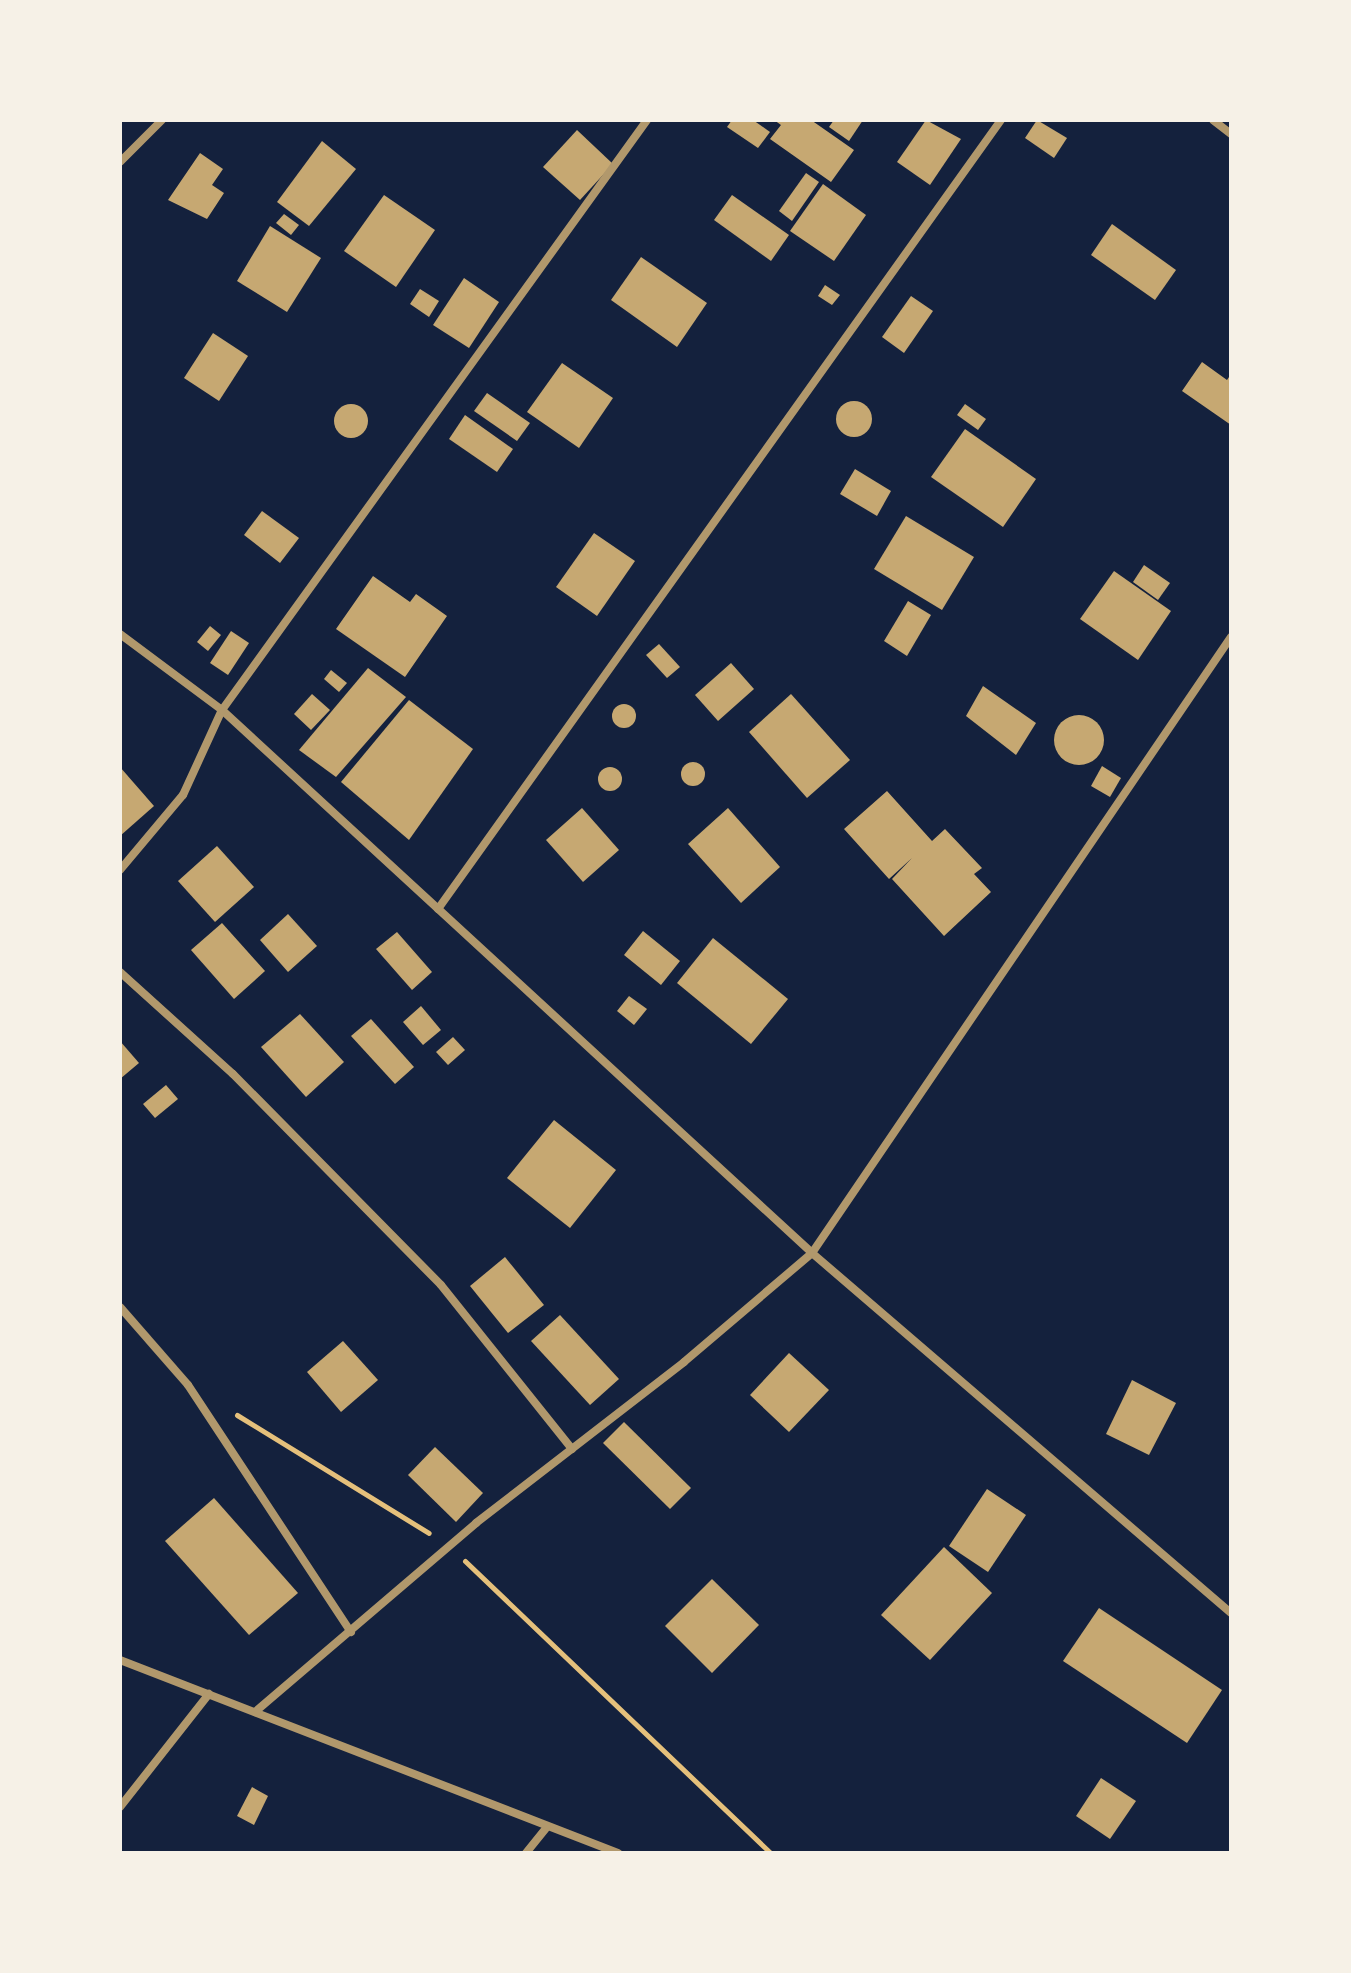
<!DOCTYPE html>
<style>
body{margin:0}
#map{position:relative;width:1351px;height:1973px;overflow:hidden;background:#14213d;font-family:Arial,sans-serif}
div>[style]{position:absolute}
.building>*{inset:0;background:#c6a872}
.round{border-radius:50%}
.path>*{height:5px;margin:-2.5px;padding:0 2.5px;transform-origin:2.5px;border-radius:2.5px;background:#e5c07b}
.minor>*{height:8px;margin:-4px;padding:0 4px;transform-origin:4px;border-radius:4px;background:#b1986c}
span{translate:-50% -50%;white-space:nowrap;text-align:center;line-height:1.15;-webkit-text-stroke:6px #f6f1e7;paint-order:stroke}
.frame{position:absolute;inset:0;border:122px solid #f6f1e7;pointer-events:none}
</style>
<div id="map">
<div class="building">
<div style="clip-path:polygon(732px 120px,753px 120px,770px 132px,758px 148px,727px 127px)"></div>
<div style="clip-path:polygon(774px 120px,811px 120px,854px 150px,831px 182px,770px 139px,781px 125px)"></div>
<div style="clip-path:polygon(834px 120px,863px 120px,849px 141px,829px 127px)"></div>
<div style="clip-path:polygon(926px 120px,961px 139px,930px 185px,897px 162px)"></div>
<div style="clip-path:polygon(1037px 120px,1067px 138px,1054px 158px,1025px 138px)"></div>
<div style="clip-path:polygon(577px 130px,613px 164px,580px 200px,543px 167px)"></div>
<div style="clip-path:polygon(322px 141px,356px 169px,309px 226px,277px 202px)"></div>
<div style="clip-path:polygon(200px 153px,223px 169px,212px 185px,224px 193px,207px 219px,168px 200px)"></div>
<div style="clip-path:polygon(806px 173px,819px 182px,792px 221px,779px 211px)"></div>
<div style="clip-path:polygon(823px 184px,866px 215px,834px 261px,790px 231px)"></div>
<div style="clip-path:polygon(384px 195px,435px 230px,396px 287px,344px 251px)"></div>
<div style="clip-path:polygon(732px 195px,789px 235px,771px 261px,714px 220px)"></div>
<div style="clip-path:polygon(284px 214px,299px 225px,291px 235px,276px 223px)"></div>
<div style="clip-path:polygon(1112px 224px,1176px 270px,1155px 300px,1091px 255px)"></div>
<div style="clip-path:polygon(270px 226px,321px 258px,287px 312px,237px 281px)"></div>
<div style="clip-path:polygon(641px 257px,707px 303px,677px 347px,611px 300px)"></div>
<div style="clip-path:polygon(464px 278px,499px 302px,469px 348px,433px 325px)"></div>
<div style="clip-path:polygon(825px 285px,840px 295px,832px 305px,818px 296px)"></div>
<div style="clip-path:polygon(420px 289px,439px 301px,429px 317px,410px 304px)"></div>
<div style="clip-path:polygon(911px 296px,933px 311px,904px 353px,882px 337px)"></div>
<div style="clip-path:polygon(213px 333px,248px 356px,219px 401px,184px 378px)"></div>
<div style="clip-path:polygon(1202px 362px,1227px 380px,1231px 374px,1231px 425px,1182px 391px)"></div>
<div style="clip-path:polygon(562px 363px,613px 398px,579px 448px,527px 412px)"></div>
<div style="clip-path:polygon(487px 393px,530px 423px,517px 441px,474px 411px)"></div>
<div class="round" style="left:836px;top:401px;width:36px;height:36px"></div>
<div class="round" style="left:334px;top:404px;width:34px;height:34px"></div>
<div style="clip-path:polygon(965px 404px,986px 419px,978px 430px,957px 415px)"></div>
<div style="clip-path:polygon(465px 415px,513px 449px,497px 472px,449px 439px)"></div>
<div style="clip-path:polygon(965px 429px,1036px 479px,1003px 527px,931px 477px)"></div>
<div style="clip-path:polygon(855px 469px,891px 491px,877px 516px,840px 494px)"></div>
<div style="clip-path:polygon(262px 511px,299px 538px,280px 563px,244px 535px)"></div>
<div style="clip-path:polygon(906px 516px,974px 557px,942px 610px,874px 569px)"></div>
<div style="clip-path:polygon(594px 533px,635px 561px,597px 616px,556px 587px)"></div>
<div style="clip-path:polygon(1144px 565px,1170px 583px,1158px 600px,1133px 582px)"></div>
<div style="clip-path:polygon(1114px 571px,1171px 611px,1138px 660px,1080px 619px)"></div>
<div style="clip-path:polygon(373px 576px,410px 602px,416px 594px,447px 616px,405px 677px,336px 629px)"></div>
<div style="clip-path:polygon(908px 601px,931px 615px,907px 656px,884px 641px)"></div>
<div style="clip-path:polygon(210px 626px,221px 635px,208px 651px,197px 642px)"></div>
<div style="clip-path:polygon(231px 631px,249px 643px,228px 675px,210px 663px)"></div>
<div style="clip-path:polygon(659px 644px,680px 667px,667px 678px,646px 655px)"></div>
<div style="clip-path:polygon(731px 663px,754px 689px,718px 721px,695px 695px)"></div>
<div style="clip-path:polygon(368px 668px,406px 697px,336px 777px,299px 750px)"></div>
<div style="clip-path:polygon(331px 670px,347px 683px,339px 692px,324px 679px)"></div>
<div style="clip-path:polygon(983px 686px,1036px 723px,1016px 755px,966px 716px)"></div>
<div style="clip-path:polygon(312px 694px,330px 710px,311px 730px,294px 714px)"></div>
<div style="clip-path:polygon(791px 694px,850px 760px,807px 798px,749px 732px)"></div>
<div style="clip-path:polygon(409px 700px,473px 749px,409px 840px,341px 782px)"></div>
<div class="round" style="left:612px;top:704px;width:24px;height:24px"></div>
<div class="round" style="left:1054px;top:715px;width:50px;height:50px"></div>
<div class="round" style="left:681px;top:762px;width:24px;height:24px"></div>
<div style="clip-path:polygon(1102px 766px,1121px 778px,1110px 797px,1091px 786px)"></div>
<div class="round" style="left:598px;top:767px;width:24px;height:24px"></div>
<div style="clip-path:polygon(120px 767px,154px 806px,120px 836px)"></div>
<div style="clip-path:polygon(887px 791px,932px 841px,945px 829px,982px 868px,974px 874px,991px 892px,944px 936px,892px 879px,912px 858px,889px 879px,844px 829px)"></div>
<div style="clip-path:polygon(582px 808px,619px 850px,583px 882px,546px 840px)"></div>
<div style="clip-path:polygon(728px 808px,780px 867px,741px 903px,688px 844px)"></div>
<div style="clip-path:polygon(217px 846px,254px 887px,215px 922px,178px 881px)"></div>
<div style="clip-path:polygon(288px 914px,317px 946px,288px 972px,260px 940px)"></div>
<div style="clip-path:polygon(222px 923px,265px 971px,234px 999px,191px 950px)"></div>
<div style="clip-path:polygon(643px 931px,680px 961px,661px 985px,624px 955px)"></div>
<div style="clip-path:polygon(397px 932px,432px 972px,412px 990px,376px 949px)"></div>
<div style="clip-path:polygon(713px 938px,788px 999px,751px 1044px,677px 983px)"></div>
<div style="clip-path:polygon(629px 996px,647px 1009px,634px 1025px,617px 1011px)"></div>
<div style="clip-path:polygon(421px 1006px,441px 1030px,423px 1045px,403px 1022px)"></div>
<div style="clip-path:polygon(300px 1014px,344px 1062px,306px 1097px,261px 1047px)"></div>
<div style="clip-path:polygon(371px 1019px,414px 1067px,395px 1084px,351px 1036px)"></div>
<div style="clip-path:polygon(453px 1037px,465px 1050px,448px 1065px,436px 1052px)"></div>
<div style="clip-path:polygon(120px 1041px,139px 1063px,120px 1079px)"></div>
<div style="clip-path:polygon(166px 1085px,178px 1099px,155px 1118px,143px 1104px)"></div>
<div style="clip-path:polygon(554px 1120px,616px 1170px,570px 1228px,507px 1178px)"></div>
<div style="clip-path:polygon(505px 1257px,544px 1305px,508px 1333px,470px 1286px)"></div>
<div style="clip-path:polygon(560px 1315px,619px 1379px,590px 1405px,531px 1341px)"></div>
<div style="clip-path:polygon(343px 1341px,378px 1380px,341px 1412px,307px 1372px)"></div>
<div style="clip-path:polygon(789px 1353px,829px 1390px,789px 1432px,750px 1395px)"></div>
<div style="clip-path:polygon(1132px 1380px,1176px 1403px,1149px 1455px,1106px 1434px)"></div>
<div style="clip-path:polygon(624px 1422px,691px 1488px,670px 1509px,603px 1443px)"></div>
<div style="clip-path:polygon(435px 1447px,483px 1493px,456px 1522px,408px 1475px)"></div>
<div style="clip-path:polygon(987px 1489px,1026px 1515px,988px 1572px,949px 1546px)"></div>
<div style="clip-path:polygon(214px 1498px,298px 1593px,249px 1635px,165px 1541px)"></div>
<div style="clip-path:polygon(944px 1547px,992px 1593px,930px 1660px,881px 1615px)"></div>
<div style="clip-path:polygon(712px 1579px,759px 1625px,712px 1673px,665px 1626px)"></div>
<div style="clip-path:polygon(1099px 1608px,1222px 1690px,1187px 1743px,1063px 1661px)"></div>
<div style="clip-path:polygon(1101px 1778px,1136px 1801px,1110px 1839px,1076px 1816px)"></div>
<div style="clip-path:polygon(252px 1787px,268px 1796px,254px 1825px,237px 1816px)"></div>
</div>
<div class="path">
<div style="left:237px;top:1415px;width:225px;rotate:31.6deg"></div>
<div style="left:465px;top:1561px;width:423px;rotate:43.7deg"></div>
</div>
<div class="minor">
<div style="left:1213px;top:120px;width:23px;rotate:38deg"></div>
<div style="left:120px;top:162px;width:59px;rotate:-45deg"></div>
<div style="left:120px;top:634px;width:127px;rotate:36.7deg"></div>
<div style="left:222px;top:710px;width:802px;rotate:42.62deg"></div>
<div style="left:812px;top:1253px;width:552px;rotate:40.67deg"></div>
<div style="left:120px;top:870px;width:98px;rotate:-50deg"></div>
<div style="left:183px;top:795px;width:94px;rotate:-65.4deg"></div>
<div style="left:222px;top:710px;width:727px;rotate:-54.23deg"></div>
<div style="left:438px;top:909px;width:969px;rotate:-54.49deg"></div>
<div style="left:120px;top:972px;width:152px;rotate:42.1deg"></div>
<div style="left:233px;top:1074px;width:296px;rotate:45.4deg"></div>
<div style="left:441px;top:1285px;width:210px;rotate:51.4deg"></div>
<div style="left:120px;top:1307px;width:103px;rotate:48.9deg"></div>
<div style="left:188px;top:1385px;width:296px;rotate:56.6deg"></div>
<div style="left:120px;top:1660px;width:534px;rotate:21.18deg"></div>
<div style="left:255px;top:1712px;width:291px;rotate:-40.5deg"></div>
<div style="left:476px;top:1523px;width:263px;rotate:-37.7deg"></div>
<div style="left:684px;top:1362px;width:168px;rotate:-40.4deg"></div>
<div style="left:812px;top:1253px;width:745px;rotate:-55.78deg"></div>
<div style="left:120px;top:1807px;width:144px;rotate:-51.8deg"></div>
<div style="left:526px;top:1853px;width:33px;rotate:-51deg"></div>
</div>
<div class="frame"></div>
</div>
